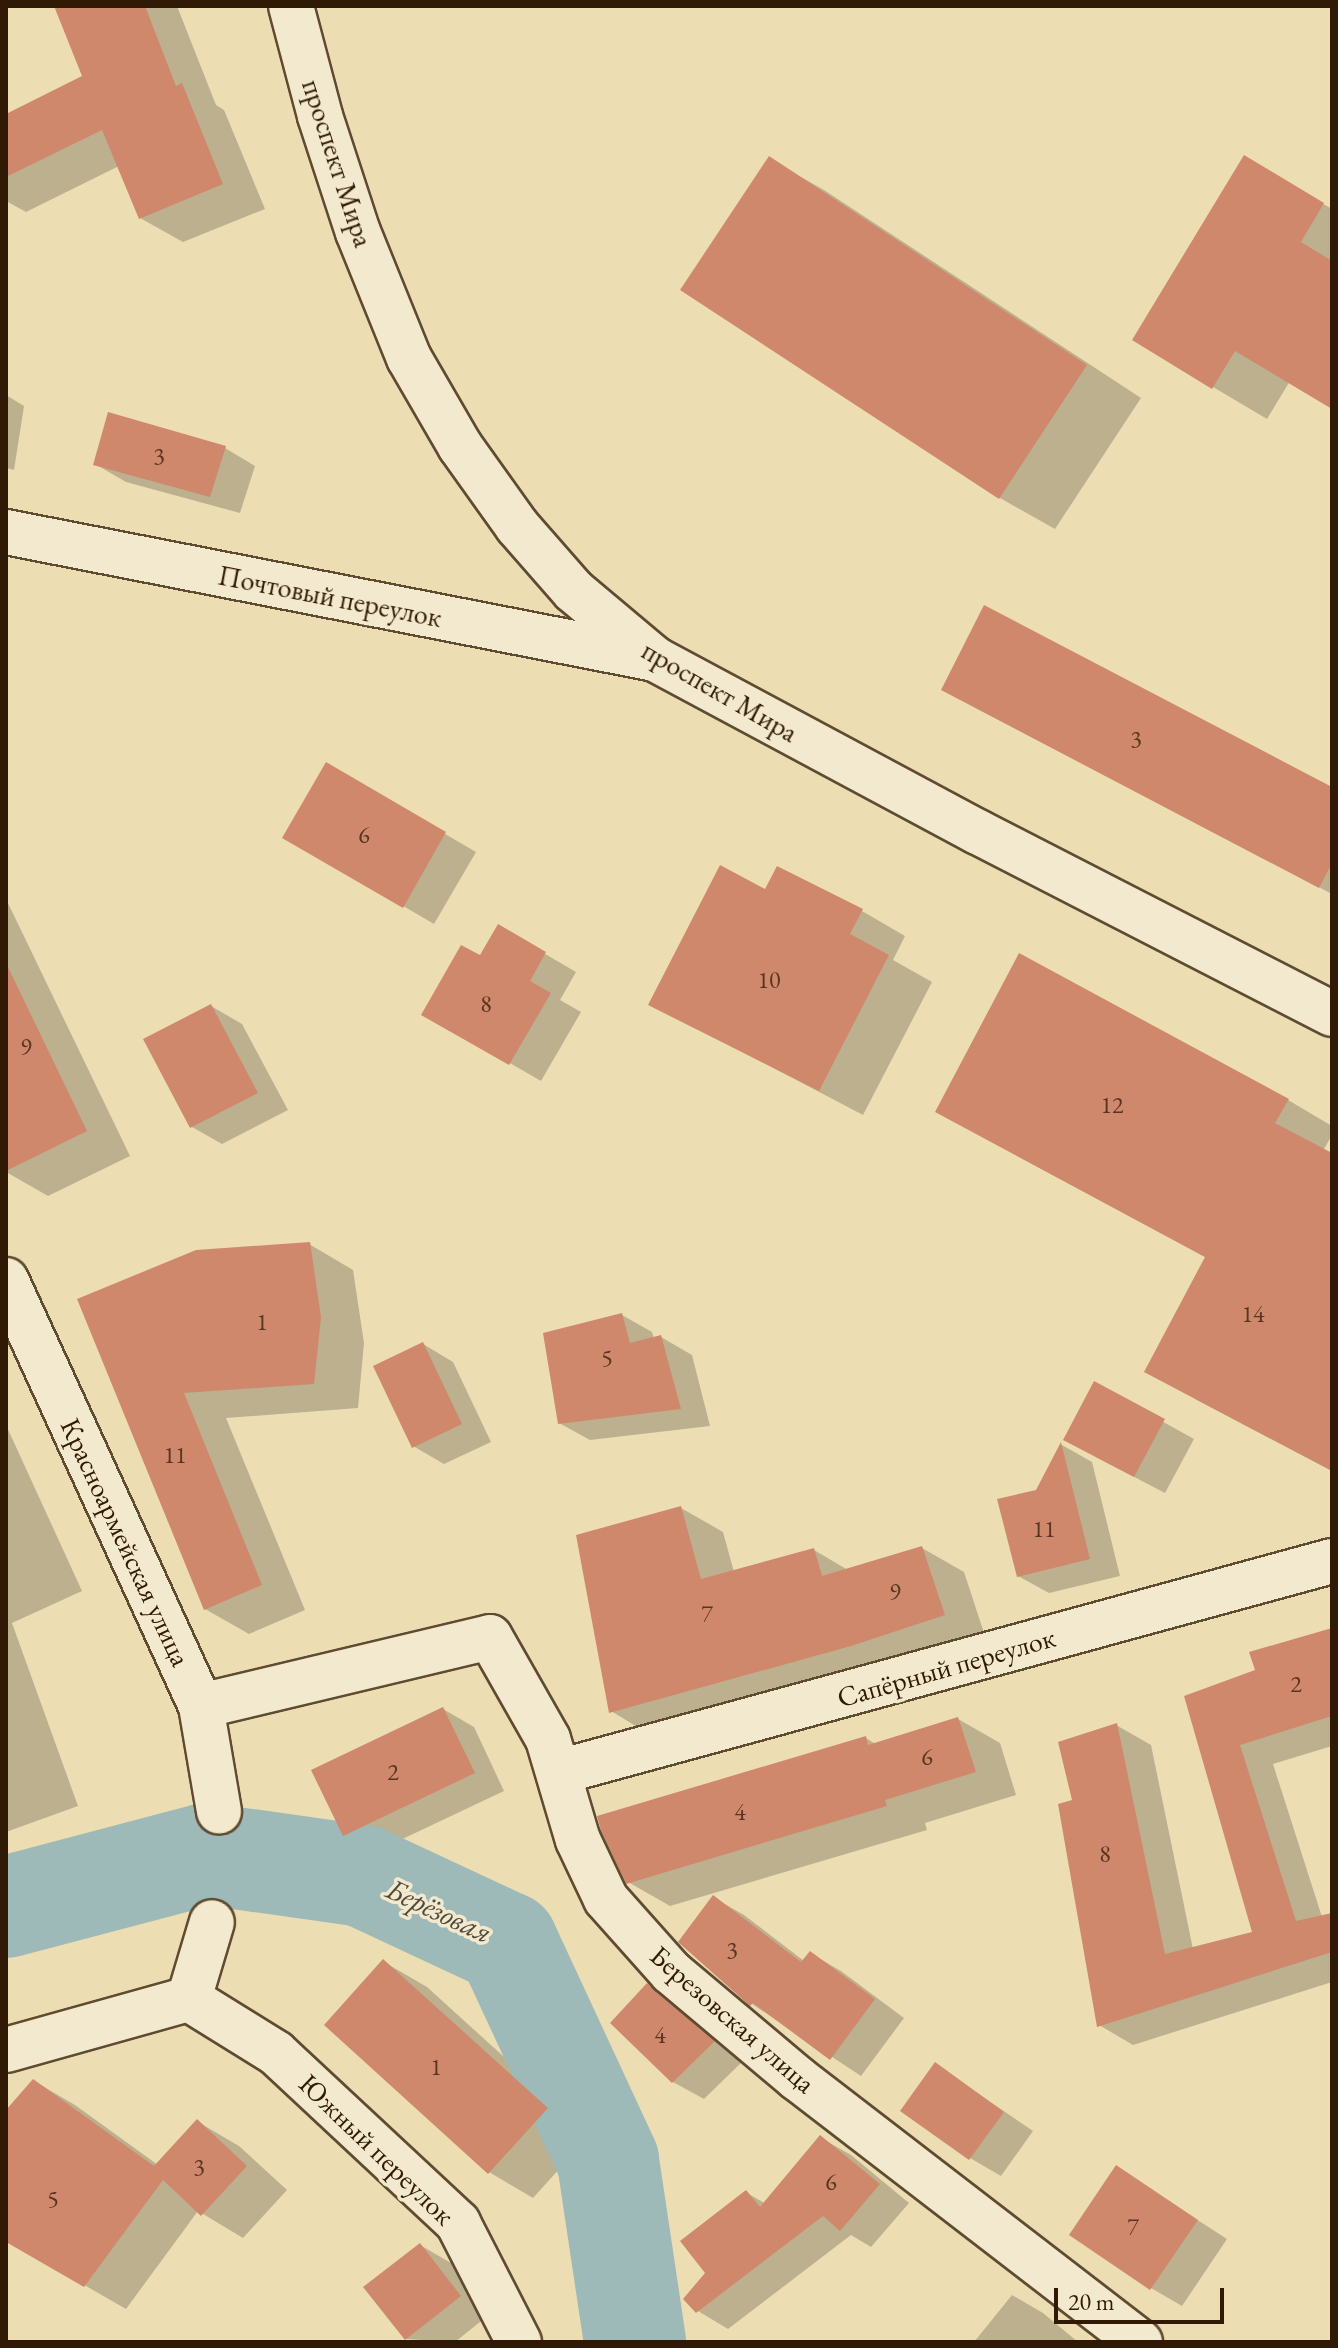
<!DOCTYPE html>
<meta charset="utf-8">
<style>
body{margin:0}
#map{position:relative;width:1338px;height:2348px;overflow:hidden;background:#ecddb3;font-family:"EB Garamond",serif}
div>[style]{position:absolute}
.shadow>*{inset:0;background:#0003}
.river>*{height:102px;margin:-51px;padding:0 51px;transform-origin:51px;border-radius:51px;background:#9db9b8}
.building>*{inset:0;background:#d0886c}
.roads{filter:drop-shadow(2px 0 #5f4b30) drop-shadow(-2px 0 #5f4b30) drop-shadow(0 2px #5f4b30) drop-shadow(0 -2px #5f4b30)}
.street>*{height:44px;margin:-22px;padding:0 22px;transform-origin:22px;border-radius:22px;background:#f3e9ce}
.secondary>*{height:44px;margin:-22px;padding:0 22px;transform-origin:22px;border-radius:22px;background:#f3e9ce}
span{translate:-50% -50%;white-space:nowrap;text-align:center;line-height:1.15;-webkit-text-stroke:7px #f3e9ce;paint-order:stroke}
.number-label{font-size:24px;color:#58361f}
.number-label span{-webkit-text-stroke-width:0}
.street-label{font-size:28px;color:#301a05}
.water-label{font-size:30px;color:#514a3b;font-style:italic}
.frame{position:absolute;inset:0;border:8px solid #301a05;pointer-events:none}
.scale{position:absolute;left:1054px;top:2288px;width:170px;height:36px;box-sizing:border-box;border:4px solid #301a05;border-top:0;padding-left:10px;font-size:24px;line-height:28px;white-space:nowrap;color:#301a05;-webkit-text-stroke:6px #f3e9ce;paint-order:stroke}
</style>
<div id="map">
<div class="shadow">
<div style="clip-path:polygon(57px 6px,177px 6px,216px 105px,224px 110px,265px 209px,183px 242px,140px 218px,119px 166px,26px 212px,6px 201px,6px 116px,84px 77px)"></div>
<div style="clip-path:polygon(1245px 158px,1332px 209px,1332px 406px,1290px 381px,1267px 419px,1213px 387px)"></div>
<div style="clip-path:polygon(769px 159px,824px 190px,1141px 398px,1055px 529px,1000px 498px,683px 290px)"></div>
<div style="clip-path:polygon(6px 395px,24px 406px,14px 470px,6px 468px)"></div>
<div style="clip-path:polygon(225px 448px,255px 466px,240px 513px,126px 482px,95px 464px)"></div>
<div style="clip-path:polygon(974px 707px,1332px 789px,1332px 894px)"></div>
<div style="clip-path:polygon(327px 765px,476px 852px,434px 924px,285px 837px)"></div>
<div style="clip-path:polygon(766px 892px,862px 911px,905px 936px,893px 960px,932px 982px,863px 1115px,651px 1004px)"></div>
<div style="clip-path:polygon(6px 899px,130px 1156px,48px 1196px,6px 1172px)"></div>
<div style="clip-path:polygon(499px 927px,576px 972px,560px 1000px,581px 1012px,541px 1081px,424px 1014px,481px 958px)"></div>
<div style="clip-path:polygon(211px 1006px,242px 1024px,288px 1110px,222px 1144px,192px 1127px)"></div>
<div style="clip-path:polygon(1288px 1100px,1332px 1126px,1332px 1135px,1323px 1151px,1332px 1155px,1332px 1471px,1195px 1399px,1207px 1258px,986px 1139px)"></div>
<div style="clip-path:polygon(309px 1244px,353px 1270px,364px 1343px,358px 1408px,226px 1418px,305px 1610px,249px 1634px,205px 1609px,79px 1301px)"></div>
<div style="clip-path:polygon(622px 1315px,652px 1332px,654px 1339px,661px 1337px,692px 1355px,710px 1426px,590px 1440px,559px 1423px)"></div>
<div style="clip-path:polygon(423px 1344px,453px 1362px,491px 1442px,444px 1464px,413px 1446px)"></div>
<div style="clip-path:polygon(1095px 1384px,1194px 1439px,1165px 1493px,1096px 1457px)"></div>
<div style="clip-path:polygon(6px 1425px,82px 1591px,12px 1623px,78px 1806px,6px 1832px)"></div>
<div style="clip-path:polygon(1062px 1445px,1092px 1462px,1120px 1576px,1049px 1593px,1018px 1576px,1038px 1491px)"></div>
<div style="clip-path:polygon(681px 1508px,723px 1532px,734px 1572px,814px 1550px,848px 1570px,922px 1548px,964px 1572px,986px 1639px,652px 1736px,611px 1711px)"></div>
<div style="clip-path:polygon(1332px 1629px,1332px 1746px,1273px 1764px,1322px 1917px,1332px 1915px,1332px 1982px,1133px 2045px,1099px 2025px,1075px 1802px,1116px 1725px,1151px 1745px,1193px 1949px,1254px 1934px,1186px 1697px,1257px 1671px)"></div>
<div style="clip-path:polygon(443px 1709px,474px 1727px,504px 1791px,375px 1852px,344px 1835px)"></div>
<div style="clip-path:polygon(958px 1719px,1000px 1743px,1016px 1795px,925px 1823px,927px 1830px,670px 1906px,628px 1882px,866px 1738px,877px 1745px)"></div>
<div style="clip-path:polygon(714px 1898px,744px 1915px,804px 1961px,810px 1953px,841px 1971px,904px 2018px,861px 2076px,752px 2004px,680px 1942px)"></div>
<div style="clip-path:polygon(384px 1962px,427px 1987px,590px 2135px,533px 2198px,489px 2172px)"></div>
<div style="clip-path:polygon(648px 1986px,678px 2003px,744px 2060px,704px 2099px,673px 2082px)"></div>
<div style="clip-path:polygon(936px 2065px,1033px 2131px,1001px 2176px,970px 2158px)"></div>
<div style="clip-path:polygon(34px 2081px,75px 2105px,158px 2165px,198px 2122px,239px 2146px,287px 2190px,243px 2238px,198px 2211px,126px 2309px,6px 2240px,6px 2113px)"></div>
<div style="clip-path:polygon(821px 2138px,851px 2155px,909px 2203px,871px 2247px,851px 2235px,728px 2329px,698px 2311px,707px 2274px,747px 2193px,766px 2204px)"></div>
<div style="clip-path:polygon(1117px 2168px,1227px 2239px,1182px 2306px,1151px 2288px)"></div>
<div style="clip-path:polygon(420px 2245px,451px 2263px,490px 2314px,455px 2342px,406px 2339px)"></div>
<div style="clip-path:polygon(1012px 2295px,1043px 2313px,1078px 2342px,974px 2342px)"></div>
</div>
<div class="river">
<div style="left:6px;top:1907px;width:208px;rotate:-14.8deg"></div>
<div style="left:207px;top:1854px;width:158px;rotate:8deg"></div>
<div style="left:363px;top:1876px;width:159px;rotate:25deg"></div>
<div style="left:507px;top:1943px;width:240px;rotate:65.1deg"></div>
<div style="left:608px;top:2161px;width:183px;rotate:81.5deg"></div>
</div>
<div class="building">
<div style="clip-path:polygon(54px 6px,145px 6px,176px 86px,182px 83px,223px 184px,139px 219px,102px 130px,6px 177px,6px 114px,82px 76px)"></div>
<div style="clip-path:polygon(1244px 155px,1324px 203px,1301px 242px,1332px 261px,1332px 409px,1235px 351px,1212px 389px,1132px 340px)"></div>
<div style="clip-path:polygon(769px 156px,1087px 365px,999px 499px,680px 290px)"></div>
<div style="clip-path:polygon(108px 412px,226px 446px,210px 497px,93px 465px)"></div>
<div style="clip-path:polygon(984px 605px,1332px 787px,1332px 863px,1319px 888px,941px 690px)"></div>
<div style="clip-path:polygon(326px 762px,446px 832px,403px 908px,282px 838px)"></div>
<div style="clip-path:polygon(720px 865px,765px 889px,777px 866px,863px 909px,850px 934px,889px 955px,819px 1091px,648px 1005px)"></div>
<div style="clip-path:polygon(498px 924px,546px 952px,530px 981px,551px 993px,509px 1065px,421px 1015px,461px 945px,480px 955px)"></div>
<div style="clip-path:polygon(1019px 953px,1289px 1099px,1275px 1123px,1332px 1153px,1332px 1471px,1144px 1372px,1205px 1257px,935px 1112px)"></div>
<div style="clip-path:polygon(6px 963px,87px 1131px,6px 1171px)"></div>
<div style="clip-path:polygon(211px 1004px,258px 1093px,190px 1128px,143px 1039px)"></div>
<div style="clip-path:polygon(310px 1242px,321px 1317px,314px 1384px,184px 1393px,262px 1585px,204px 1610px,77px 1299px,196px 1250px)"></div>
<div style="clip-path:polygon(622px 1313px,630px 1343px,661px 1335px,681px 1409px,558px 1424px,543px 1333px)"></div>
<div style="clip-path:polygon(423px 1342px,462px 1424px,412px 1448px,373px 1366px)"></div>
<div style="clip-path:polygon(1094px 1381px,1165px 1419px,1134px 1477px,1063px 1440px)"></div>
<div style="clip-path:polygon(1061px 1442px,1090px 1559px,1017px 1577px,997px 1499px,1036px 1490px)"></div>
<div style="clip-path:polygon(681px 1506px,701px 1579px,814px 1548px,822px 1576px,922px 1546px,945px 1615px,851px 1646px,609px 1713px,576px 1535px)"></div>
<div style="clip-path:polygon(1332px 1628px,1332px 1716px,1240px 1745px,1296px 1921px,1332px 1913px,1332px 1952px,1097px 2027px,1058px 1804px,1072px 1800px,1058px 1742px,1117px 1723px,1165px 1954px,1252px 1932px,1184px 1696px,1255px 1670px,1249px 1652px)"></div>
<div style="clip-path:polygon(443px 1707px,475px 1773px,343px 1836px,311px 1770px)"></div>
<div style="clip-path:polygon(958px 1717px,976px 1772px,885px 1800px,887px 1806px,626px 1884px,601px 1831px,597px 1816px,866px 1736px,868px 1745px)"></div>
<div style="clip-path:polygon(713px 1895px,801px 1962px,810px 1951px,875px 1999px,830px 2060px,753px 2003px,750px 2006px,678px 1942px)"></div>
<div style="clip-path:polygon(383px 1959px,548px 2108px,488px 2174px,324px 2025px)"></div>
<div style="clip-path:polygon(647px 1983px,715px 2041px,672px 2083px,610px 2023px)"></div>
<div style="clip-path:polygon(935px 2062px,1004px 2112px,969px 2160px,900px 2111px)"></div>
<div style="clip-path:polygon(33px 2079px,154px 2166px,197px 2119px,247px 2166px,201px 2216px,163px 2180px,84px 2287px,6px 2242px,6px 2110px)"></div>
<div style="clip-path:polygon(820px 2135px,880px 2184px,840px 2231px,823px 2216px,696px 2313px,683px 2299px,705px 2273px,680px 2241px,746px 2190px,760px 2207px)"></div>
<div style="clip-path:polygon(1116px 2165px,1198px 2220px,1150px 2290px,1069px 2235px)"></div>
<div style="clip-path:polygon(420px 2243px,461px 2296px,405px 2340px,363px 2287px)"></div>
</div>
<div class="roads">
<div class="street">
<div style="left:6px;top:532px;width:661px;rotate:11.07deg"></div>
<div style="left:6px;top:1280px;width:469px;rotate:65.4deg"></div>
<div style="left:201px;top:1706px;width:107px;rotate:80.3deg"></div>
<div style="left:201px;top:1706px;width:297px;rotate:-13.4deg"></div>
<div style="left:490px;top:1637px;width:117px;rotate:60.4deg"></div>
<div style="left:548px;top:1739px;width:105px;rotate:73.5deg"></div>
<div style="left:578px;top:1840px;width:65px;rotate:64.6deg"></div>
<div style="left:606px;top:1899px;width:98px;rotate:48.3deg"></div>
<div style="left:671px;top:1972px;width:165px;rotate:40.1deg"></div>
<div style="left:797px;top:2078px;width:433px;rotate:37.6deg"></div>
<div style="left:559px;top:1772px;width:801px;rotate:-15.27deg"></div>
<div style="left:189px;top:1999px;width:102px;rotate:31.8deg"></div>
<div style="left:276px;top:2053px;width:249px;rotate:43deg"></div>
<div style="left:458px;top:2223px;width:134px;rotate:62.9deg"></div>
<div style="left:6px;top:2050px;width:190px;rotate:-15.6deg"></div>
<div style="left:189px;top:1999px;width:80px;rotate:-73.4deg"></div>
</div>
<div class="secondary">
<div style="left:291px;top:6px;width:114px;rotate:75.2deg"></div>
<div style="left:320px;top:116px;width:122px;rotate:71.9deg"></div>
<div style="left:358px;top:232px;width:136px;rotate:68deg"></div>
<div style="left:409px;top:358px;width:102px;rotate:59.9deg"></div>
<div style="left:460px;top:446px;width:98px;rotate:54.5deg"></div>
<div style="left:517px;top:526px;width:86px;rotate:48.8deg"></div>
<div style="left:574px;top:591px;width:106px;rotate:40deg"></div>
<div style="left:655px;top:659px;width:366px;rotate:28.2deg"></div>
<div style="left:978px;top:832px;width:398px;rotate:27.2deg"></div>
</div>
</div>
<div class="number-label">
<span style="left:159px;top:456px">3</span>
<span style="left:1136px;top:739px">3</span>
<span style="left:364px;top:835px">6</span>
<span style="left:769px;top:980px">10</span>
<span style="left:486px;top:1004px">8</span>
<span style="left:26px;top:1047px">9</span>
<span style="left:1112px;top:1105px">12</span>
<span style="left:1253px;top:1314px">14</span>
<span style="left:262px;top:1322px">1</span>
<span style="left:607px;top:1358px">5</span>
<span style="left:175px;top:1455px">11</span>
<span style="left:1044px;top:1529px">11</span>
<span style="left:895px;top:1592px">9</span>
<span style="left:707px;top:1614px">7</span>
<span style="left:1296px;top:1684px">2</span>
<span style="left:927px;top:1757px">6</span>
<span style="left:393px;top:1772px">2</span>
<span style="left:740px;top:1812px">4</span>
<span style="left:1105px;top:1854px">8</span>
<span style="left:732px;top:1950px">3</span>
<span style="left:660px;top:2035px">4</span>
<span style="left:436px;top:2067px">1</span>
<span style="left:199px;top:2167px">3</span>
<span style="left:831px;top:2182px">6</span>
<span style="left:53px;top:2199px">5</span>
<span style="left:1133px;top:2227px">7</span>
</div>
<div class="street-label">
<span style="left:338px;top:163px;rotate:72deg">проспект Мира</span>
<span style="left:330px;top:596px;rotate:11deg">Почтовый переулок</span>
<span style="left:720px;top:691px;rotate:30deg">проспект Мира</span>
<span style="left:126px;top:1542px;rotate:65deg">Красноармейская улица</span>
<span style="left:946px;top:1667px;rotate:-16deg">Сапёрный переулок</span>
<span style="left:733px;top:2019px;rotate:41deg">Березовская улица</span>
<span style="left:377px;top:2149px;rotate:44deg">Южный переулок</span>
</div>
<div class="water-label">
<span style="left:439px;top:1911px;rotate:25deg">Берёзовая</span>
</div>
<div class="frame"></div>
<div class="scale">20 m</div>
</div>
